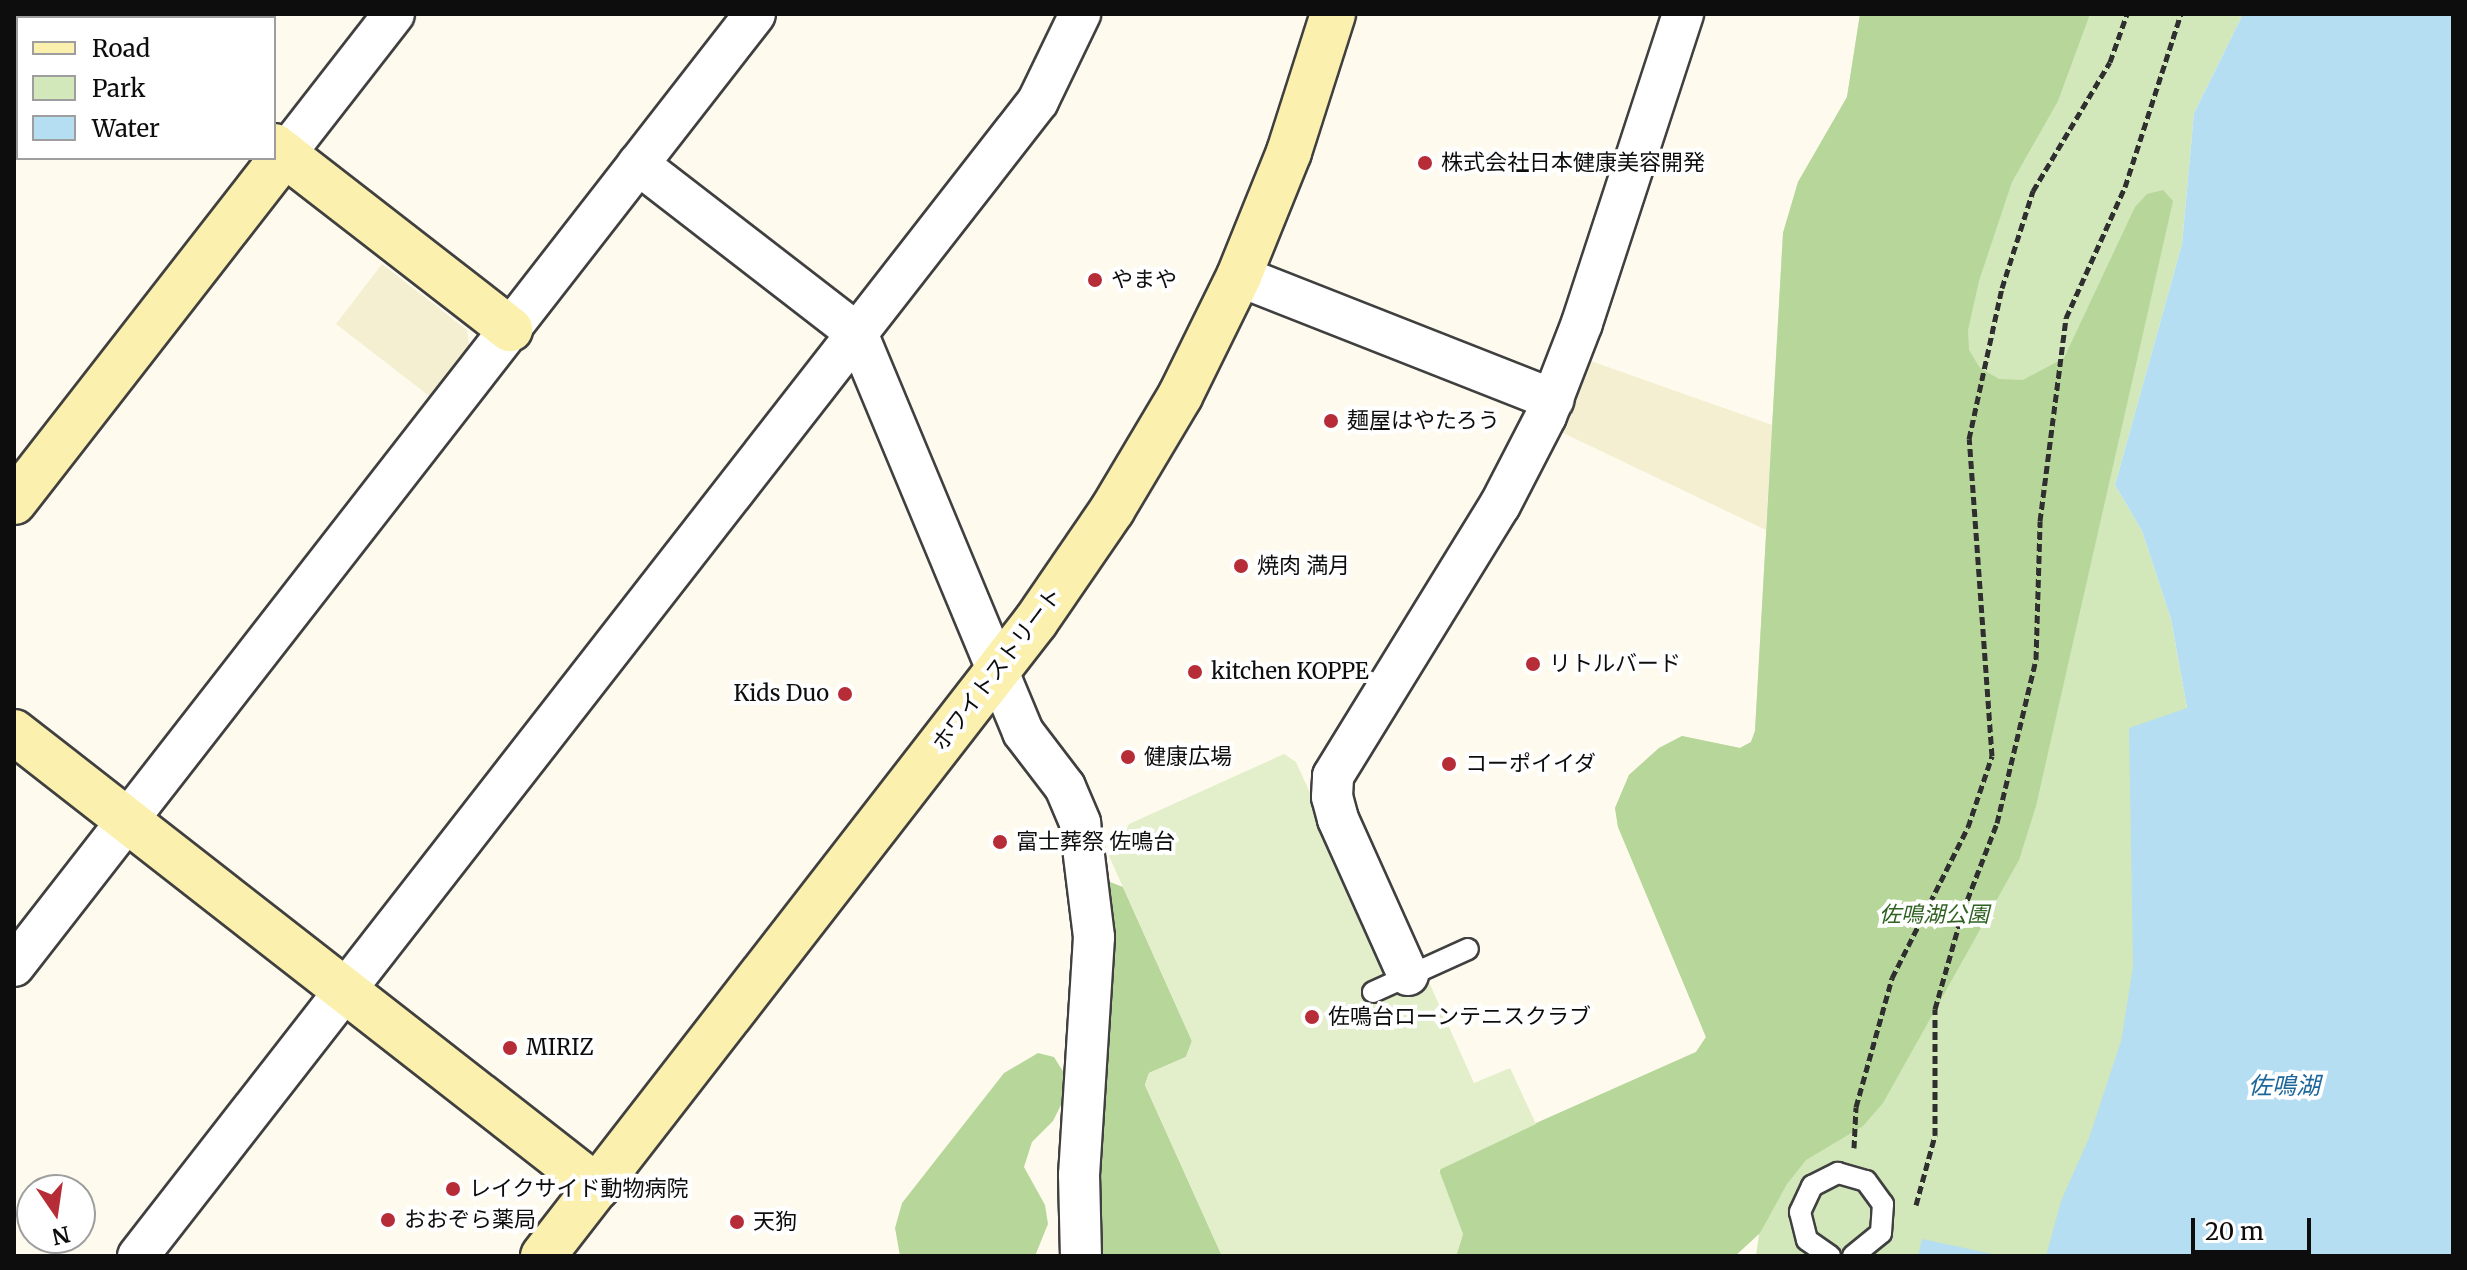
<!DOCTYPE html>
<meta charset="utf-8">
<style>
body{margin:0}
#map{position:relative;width:2467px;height:1270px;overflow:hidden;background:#fefbee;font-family:Merriweather,"Noto Sans JP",serif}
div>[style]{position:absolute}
.farmland>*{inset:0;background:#f3efd0}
.green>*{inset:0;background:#d2e7ba}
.forest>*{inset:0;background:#b7d79a}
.pitch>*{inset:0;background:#e3efcb}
.water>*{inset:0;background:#b6def3}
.path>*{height:5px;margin-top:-2.5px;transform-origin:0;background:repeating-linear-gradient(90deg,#2f2f2f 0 8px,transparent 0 12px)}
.roads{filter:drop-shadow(2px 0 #404040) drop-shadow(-2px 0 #404040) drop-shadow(0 2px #404040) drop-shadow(0 -2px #404040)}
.lane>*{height:20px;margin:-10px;padding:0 10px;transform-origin:10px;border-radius:10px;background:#fff}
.street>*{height:40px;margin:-20px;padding:0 20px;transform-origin:20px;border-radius:20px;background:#fff}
.secondary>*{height:44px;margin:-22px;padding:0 22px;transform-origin:22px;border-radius:22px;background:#fbf0ad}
.dots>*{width:22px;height:22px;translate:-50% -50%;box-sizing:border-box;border:4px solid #fff;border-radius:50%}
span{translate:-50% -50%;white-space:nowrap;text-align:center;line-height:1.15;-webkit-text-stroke:8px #fff;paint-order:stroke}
.poi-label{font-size:22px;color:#0d0d0d}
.left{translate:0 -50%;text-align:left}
.right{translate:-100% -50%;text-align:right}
.street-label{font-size:22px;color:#0d0d0d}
.park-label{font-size:22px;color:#306221;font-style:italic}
.water-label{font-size:24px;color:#1d6699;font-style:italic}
.frame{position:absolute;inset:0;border:16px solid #0d0d0d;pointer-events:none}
.legend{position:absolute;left:16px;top:16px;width:260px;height:144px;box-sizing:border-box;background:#fff;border:2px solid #9e9e9e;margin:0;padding:10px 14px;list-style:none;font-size:24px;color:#0d0d0d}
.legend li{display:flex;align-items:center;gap:16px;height:40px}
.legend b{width:40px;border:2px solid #9e9e9e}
.north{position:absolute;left:16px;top:1174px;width:80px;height:80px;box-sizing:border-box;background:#fff;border:2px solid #9e9e9e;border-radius:50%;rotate:167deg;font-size:22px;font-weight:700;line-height:32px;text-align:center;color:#0d0d0d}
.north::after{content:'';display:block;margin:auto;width:28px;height:36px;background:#b62c37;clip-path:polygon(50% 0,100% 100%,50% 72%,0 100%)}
.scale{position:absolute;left:2191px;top:1218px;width:120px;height:36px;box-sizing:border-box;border:4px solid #0d0d0d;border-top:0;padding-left:10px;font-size:24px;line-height:28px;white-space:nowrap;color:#0d0d0d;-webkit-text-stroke:6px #fff;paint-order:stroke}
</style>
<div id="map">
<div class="farmland">
<div style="clip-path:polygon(382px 264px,467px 330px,470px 351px,433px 399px,336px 324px)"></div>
<div style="clip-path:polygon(1588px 360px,1772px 425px,1766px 530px,1559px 431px)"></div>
</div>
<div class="green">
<div style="clip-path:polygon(1860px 14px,2243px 14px,2194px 113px,2182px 244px,2115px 485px,2142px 531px,2171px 619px,2187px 708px,2194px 793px,2076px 1256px,1756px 1256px,1759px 1234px,1735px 1256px,1456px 1256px,1463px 1240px,1442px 1165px,1696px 1052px,1706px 1037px,1618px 827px,1615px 808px,1629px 775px,1659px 748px,1682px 736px,1740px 748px,1751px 742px,1755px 731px,1783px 233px,1798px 182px,1847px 97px)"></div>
</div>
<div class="forest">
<div style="clip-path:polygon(1860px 14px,2090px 14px,2058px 101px,2012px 182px,1979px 281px,1968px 330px,1969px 350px,1980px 368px,1999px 379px,2023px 380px,2064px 358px,2135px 207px,2147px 194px,2163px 190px,2173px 201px,2036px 806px,2019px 860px,1883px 1103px,1863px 1126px,1806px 1160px,1787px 1184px,1760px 1233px,1735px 1256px,1456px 1256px,1463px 1234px,1438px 1176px,1442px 1165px,1696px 1052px,1706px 1037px,1618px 827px,1615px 808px,1629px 775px,1659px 748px,1682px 736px,1740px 748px,1751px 742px,1755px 731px,1783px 233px,1798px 182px,1847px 97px)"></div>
<div style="clip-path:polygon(1110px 882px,1123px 887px,1192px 1041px,1186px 1057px,1149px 1073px,1145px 1085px,1222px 1256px,1096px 1256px)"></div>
<div style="clip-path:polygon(1038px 1053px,1054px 1057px,1064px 1073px,1065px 1097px,1053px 1121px,1032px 1142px,1024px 1167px,1045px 1205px,1048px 1224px,1035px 1256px,900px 1256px,895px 1228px,902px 1203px,1004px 1073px)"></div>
</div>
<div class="pitch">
<div style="clip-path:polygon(1284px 754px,1296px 762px,1400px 992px,1428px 980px,1474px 1083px,1510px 1068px,1536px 1124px,1439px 1170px,1463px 1234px,1456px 1256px,1222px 1256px,1145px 1085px,1149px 1073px,1186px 1057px,1192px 1041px,1109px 856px,1129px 824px)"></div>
</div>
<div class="water">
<div style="clip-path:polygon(2243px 14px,2453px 14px,2453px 1256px,2046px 1256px,2061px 1201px,2089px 1138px,2121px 1041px,2133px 967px,2129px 728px,2187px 708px,2171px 619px,2142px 531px,2115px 485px,2182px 244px,2194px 113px)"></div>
<div style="clip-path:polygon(1922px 1239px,1997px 1255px,1997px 1256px,1918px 1256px)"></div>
</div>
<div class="path">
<div style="left:1854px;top:1148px;width:41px;rotate:-87.2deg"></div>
<div style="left:1856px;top:1107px;width:134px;rotate:-74.4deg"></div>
<div style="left:1892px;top:978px;width:169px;rotate:-63.3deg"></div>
<div style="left:1968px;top:827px;width:75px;rotate:-71.3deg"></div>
<div style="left:1992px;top:756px;width:318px;rotate:-94.1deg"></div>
<div style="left:1969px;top:439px;width:155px;rotate:-77.7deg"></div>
<div style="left:2002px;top:288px;width:102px;rotate:-72.3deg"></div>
<div style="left:2033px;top:191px;width:150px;rotate:-59.2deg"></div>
<div style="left:2110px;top:62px;width:51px;rotate:-70.5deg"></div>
<div style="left:1916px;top:1205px;width:73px;rotate:-74.8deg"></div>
<div style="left:1935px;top:1135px;width:126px;rotate:-90deg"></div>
<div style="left:1935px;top:1009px;width:102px;rotate:-74.1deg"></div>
<div style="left:1963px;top:911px;width:94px;rotate:-68.9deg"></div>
<div style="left:1997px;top:823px;width:169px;rotate:-76.6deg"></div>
<div style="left:2036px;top:659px;width:138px;rotate:-88.3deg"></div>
<div style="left:2040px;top:521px;width:205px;rotate:-82.7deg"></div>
<div style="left:2066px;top:318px;width:144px;rotate:-65.8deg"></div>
<div style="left:2125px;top:187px;width:182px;rotate:-72.1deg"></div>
</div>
<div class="roads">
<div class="lane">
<div style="left:1373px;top:992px;width:104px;rotate:-24.4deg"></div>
<div style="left:1830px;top:1256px;width:28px;rotate:-145deg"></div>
<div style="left:1807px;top:1240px;width:29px;rotate:-104deg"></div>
<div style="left:1800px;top:1212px;width:29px;rotate:-65deg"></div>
<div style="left:1812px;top:1186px;width:29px;rotate:-27deg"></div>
<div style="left:1838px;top:1173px;width:29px;rotate:16deg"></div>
<div style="left:1866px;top:1181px;width:29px;rotate:54deg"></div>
<div style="left:1883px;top:1204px;width:29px;rotate:94deg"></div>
<div style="left:1881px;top:1233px;width:36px;rotate:141deg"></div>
</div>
<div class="street">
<div style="left:14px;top:41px;width:6px;rotate:-51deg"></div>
<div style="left:285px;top:154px;width:177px;rotate:-52.1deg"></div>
<div style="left:638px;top:164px;width:277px;rotate:37.7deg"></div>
<div style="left:857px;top:333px;width:432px;rotate:67.4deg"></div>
<div style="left:1023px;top:732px;width:69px;rotate:52.6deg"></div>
<div style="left:1065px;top:787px;width:39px;rotate:67deg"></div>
<div style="left:1080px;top:823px;width:115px;rotate:83deg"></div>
<div style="left:1094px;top:937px;width:238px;rotate:93.6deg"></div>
<div style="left:1079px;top:1175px;width:81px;rotate:88.6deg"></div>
<div style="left:1239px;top:276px;width:338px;rotate:21.5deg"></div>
<div style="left:14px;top:966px;width:1206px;rotate:-52.1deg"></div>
<div style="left:1408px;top:975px;width:171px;rotate:-114.2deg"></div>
<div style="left:1338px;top:819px;width:23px;rotate:-105deg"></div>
<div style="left:1332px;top:797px;width:21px;rotate:-87deg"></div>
<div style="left:1333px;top:776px;width:318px;rotate:-58.4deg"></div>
<div style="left:1500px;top:505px;width:100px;rotate:-62.7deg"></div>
<div style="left:1546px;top:416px;width:100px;rotate:-68.8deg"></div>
<div style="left:1582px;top:323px;width:325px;rotate:-71.9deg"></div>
<div style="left:138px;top:1256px;width:1464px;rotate:-52.07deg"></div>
<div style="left:1038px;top:101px;width:97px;rotate:-64.2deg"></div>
</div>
<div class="secondary">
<div style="left:104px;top:14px;width:7px;rotate:34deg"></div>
<div style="left:274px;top:146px;width:299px;rotate:37.8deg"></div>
<div style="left:14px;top:502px;width:441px;rotate:-52.1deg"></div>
<div style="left:14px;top:732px;width:740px;rotate:37.97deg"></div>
<div style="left:543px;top:1256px;width:804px;rotate:-52.18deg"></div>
<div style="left:1036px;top:621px;width:135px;rotate:-55.6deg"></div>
<div style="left:1112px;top:510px;width:133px;rotate:-59.2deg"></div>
<div style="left:1180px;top:396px;width:134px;rotate:-63.8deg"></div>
<div style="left:1239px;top:276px;width:134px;rotate:-68deg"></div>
<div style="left:1289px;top:152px;width:145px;rotate:-72.3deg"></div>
</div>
</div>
<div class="dots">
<div style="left:1425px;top:163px;background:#b62c37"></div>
<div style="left:1095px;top:280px;background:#b62c37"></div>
<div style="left:1331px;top:421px;background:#b62c37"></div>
<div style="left:1241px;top:566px;background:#b62c37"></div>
<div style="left:1533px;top:664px;background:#b62c37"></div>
<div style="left:1195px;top:672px;background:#b62c37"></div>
<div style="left:845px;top:694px;background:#b62c37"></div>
<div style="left:1128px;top:757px;background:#b62c37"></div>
<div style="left:1449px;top:764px;background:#b62c37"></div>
<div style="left:1000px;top:842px;background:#b62c37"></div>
<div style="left:1312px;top:1017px;background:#b62c37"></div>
<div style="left:510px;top:1048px;background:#b62c37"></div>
<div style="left:453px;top:1189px;background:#b62c37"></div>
<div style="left:388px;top:1220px;background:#b62c37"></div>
<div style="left:737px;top:1222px;background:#b62c37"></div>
</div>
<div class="poi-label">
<span class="left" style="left:1441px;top:163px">株式会社日本健康美容開発</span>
<span class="left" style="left:1111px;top:280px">やまや</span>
<span class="left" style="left:1347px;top:421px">麺屋はやたろう</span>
<span class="left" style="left:1257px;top:566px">焼肉 満月</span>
<span class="left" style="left:1549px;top:664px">リトルバード</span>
<span class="left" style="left:1211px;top:672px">kitchen KOPPE</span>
<span class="right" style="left:829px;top:694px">Kids Duo</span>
<span class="left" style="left:1144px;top:757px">健康広場</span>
<span class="left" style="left:1465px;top:764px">コーポイイダ</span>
<span class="left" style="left:1016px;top:842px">富士葬祭 佐鳴台</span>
<span class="left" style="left:1328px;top:1017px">佐鳴台ローンテニスクラブ</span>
<span class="left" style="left:526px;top:1048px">MIRIZ</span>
<span class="left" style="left:469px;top:1189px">レイクサイド動物病院</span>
<span class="left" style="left:404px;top:1220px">おおぞら薬局</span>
<span class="left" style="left:753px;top:1222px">天狗</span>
</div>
<div class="street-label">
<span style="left:997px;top:669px;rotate:-53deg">ホワイトストリート</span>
</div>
<div class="park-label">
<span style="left:1934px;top:915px">佐鳴湖公園</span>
</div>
<div class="water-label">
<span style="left:2284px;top:1086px">佐鳴湖</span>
</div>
<div class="frame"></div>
<ul class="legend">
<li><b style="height:10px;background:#fbf0ad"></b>Road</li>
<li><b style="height:22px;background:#d2e7ba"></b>Park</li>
<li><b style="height:22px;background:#b6def3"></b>Water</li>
</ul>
<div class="north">N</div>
<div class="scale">20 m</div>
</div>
